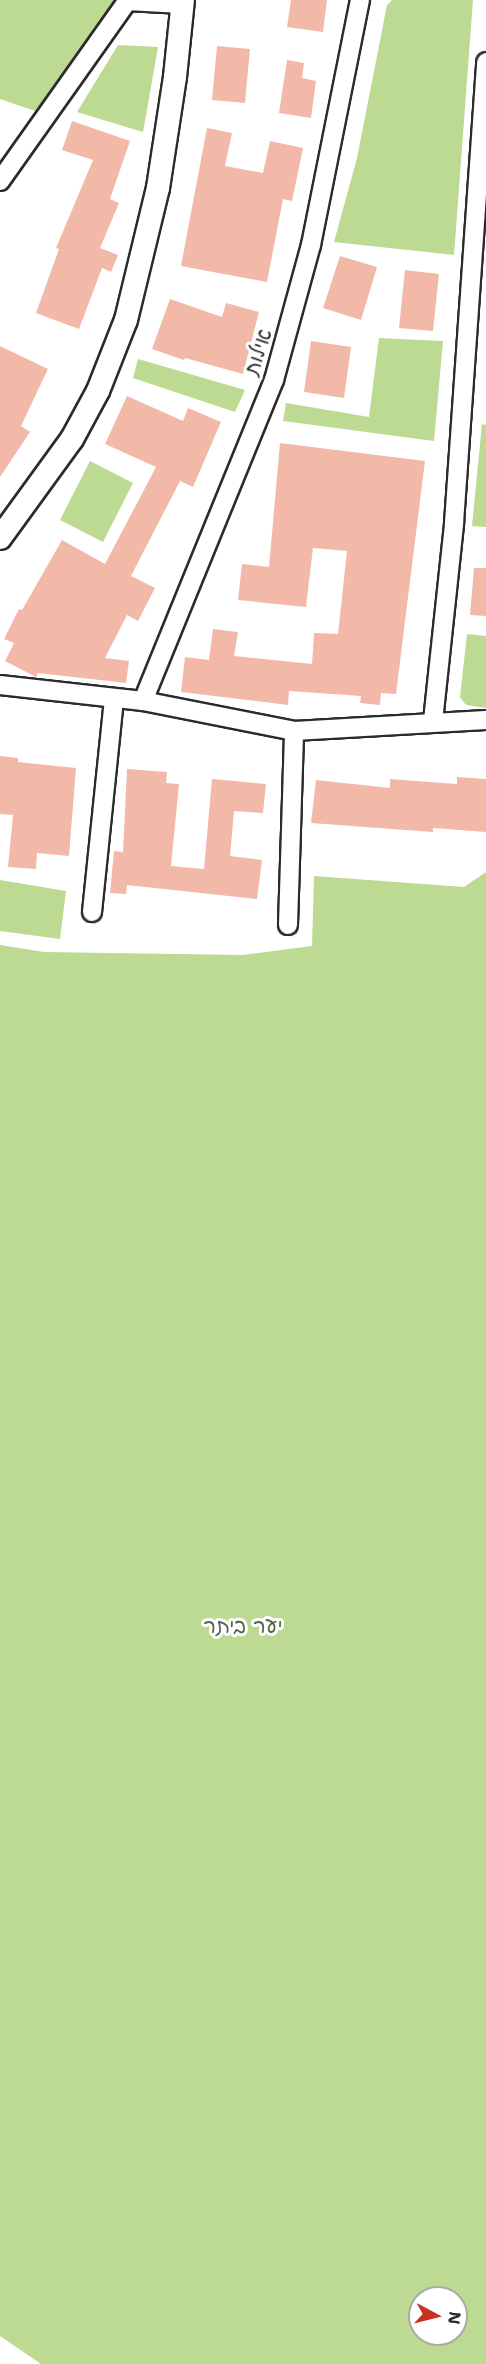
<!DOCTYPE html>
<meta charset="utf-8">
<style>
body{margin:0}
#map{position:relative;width:486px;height:2364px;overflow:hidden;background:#fff;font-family:"Shantell Sans","Playpen Sans Hebrew",sans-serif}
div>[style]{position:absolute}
.green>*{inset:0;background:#bcda92}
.building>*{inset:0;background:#f2b9a9}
.roads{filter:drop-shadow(2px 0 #2b2b2b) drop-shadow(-2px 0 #2b2b2b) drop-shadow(0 2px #2b2b2b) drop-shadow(0 -2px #2b2b2b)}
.minor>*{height:18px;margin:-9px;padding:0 9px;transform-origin:9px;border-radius:9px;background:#fff}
.tertiary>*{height:22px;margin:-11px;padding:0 11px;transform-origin:11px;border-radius:11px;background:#fff}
span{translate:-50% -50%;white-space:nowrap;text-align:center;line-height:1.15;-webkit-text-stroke:6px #fff;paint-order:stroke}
.street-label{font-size:21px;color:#2b2b2b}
.park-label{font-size:21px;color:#56604a}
.north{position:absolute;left:408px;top:2286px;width:60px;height:60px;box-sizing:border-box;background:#fff;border:2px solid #aaa;border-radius:50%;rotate:97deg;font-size:16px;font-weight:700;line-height:24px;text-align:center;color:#2b2b2b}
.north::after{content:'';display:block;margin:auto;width:21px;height:27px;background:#c8321e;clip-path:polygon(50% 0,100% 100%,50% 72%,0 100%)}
</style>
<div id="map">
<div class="green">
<div style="clip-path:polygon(0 0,117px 0,38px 112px,0 99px)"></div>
<div style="clip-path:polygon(392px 0,473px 0,454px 255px,334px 242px,357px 158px,387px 5px)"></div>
<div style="clip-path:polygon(118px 45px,158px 47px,143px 132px,77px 112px)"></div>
<div style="clip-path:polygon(379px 338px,443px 341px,434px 441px,283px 421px,286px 403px,369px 417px)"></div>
<div style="clip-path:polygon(138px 359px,245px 390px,235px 412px,133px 378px)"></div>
<div style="clip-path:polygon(482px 424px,486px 425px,486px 527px,472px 526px)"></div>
<div style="clip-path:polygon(90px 461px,133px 483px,103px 542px,60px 520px)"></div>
<div style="clip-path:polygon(467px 634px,486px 636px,486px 708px,466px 705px,460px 697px)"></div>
<div style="clip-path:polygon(evenodd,486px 872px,486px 2364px,41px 2364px,0 2336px,0 945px,44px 952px,243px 955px,312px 946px,314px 876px,464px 887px,486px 872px,420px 2298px,456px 2298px,456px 2334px,420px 2334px,420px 2298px)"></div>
<div style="clip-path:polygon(0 880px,66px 891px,60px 939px,0 931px)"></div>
</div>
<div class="building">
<div style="clip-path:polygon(291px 0,327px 0,323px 32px,287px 27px)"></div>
<div style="clip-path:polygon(217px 46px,250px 49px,245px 103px,212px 100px)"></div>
<div style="clip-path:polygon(287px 60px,304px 63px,302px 78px,316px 81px,311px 118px,279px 113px)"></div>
<div style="clip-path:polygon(72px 121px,130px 141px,110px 199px,119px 203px,100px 248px,118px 255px,111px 272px,102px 268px,79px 329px,36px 313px,59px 249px,56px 248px,93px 160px,62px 150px)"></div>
<div style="clip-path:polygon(207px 128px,232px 133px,225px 166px,263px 173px,270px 141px,303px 148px,292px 201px,283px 199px,267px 282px,181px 266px)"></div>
<div style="clip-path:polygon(340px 256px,377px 267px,361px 320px,323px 308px)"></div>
<div style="clip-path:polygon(405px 270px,439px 274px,433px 331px,399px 328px)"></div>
<div style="clip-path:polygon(170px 299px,222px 317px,226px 303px,259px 312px,243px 374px,185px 358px,184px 360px,152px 349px)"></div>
<div style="clip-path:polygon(311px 341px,351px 347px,344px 398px,304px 392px)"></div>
<div style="clip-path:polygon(0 346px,48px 369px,21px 426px,30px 432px,0 477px)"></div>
<div style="clip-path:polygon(127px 396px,183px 421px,188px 408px,221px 422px,193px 487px,180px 481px,131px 576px,155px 588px,138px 621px,127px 615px,105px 658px,129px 661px,126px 683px,38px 673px,36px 677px,5px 661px,14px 643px,4px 639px,19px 609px,22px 610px,62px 540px,105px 564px,156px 467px,105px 444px)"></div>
<div style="clip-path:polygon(280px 443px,425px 461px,396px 694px,381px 693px,380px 705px,360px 703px,361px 696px,289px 691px,288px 705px,181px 692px,185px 657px,209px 660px,213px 629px,238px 632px,234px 656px,312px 664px,314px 633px,338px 634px,347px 551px,313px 548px,306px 607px,238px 600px,242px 564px,269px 567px)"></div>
<div style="clip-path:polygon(474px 568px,486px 568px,486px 616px,470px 615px)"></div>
<div style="clip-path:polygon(0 756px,18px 758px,18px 762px,76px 768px,69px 856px,37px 853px,36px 869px,8px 867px,13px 815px,0 814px)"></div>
<div style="clip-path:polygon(127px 769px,167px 772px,166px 783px,179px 784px,171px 866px,204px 869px,212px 779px,266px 784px,263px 813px,234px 811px,230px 856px,262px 860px,257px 899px,127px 885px,126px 894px,110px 893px,114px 851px,123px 852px)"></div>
<div style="clip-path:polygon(457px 777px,486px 779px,486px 832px,433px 828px,433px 832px,311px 823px,316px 780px,390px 788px,390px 779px,457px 784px)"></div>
</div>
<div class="roads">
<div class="minor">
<div style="left:127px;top:1px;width:55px;rotate:3.1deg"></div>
<div style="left:0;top:181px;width:222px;rotate:-54.7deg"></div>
<div style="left:0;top:685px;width:144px;rotate:6.4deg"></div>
<div style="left:143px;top:701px;width:154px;rotate:11.2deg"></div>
<div style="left:294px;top:731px;width:192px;rotate:-3.3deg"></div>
<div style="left:143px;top:701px;width:347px;rotate:-67.8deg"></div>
<div style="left:274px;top:380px;width:140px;rotate:-74.7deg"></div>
<div style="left:311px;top:245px;width:250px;rotate:-78.7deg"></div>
<div style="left:433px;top:721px;width:199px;rotate:-83.9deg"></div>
<div style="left:454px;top:523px;width:462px;rotate:-86deg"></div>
<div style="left:92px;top:912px;width:213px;rotate:-84.1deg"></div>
<div style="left:288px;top:925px;width:194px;rotate:-88.2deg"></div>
</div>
<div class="tertiary">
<div style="left:0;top:538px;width:122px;rotate:-54deg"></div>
<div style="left:72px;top:439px;width:55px;rotate:-61.6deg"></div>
<div style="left:98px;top:391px;width:76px;rotate:-68.5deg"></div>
<div style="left:126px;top:320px;width:136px;rotate:-76.4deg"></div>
<div style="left:158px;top:188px;width:112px;rotate:-81.3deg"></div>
<div style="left:175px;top:77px;width:77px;rotate:-84.1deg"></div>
</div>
</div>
<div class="street-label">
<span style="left:258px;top:352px;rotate:-72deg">אילות</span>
</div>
<div class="park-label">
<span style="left:243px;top:1626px">יער ביתר</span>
</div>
<div class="north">N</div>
</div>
